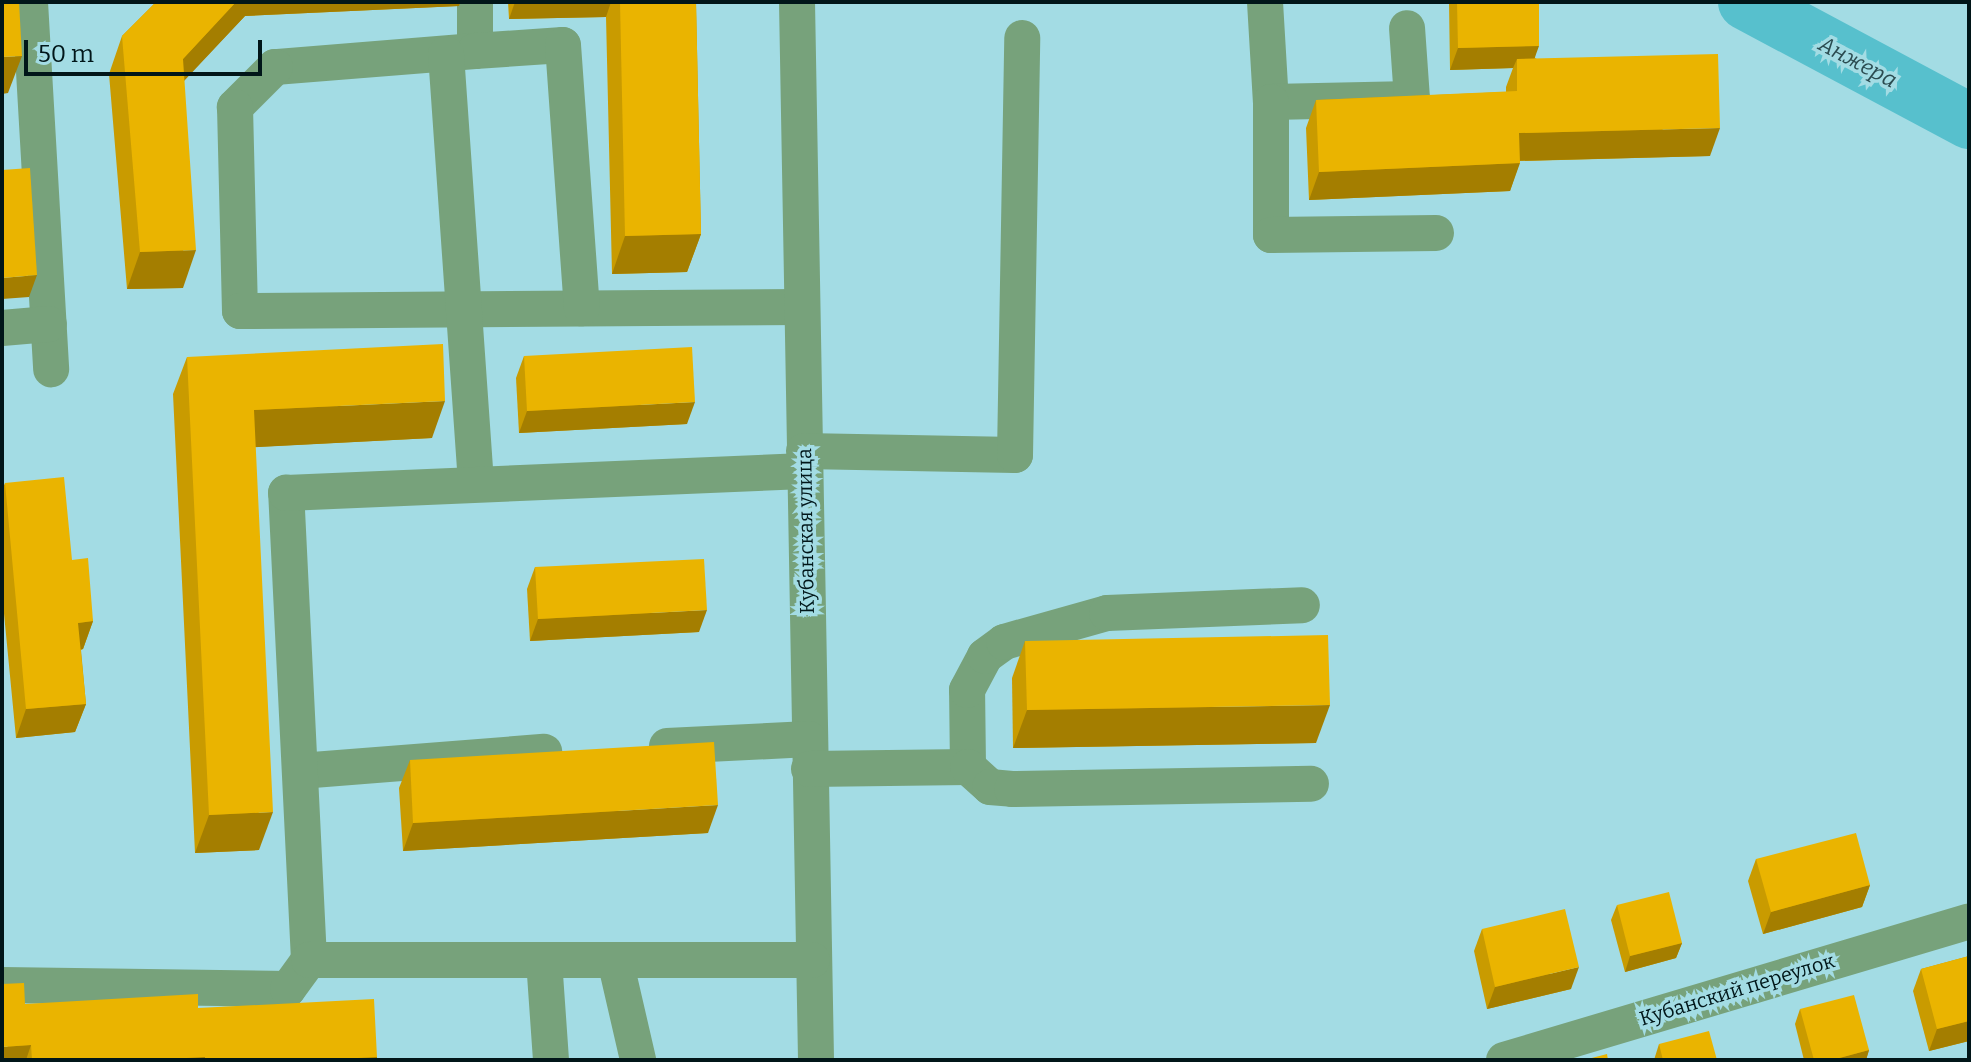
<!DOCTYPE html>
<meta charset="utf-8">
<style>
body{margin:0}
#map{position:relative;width:1971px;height:1062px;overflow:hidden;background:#a3dce4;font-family:Bitter,serif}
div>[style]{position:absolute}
.river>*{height:56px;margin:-28px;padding:0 28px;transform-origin:28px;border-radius:28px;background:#57c0cd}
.minor>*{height:36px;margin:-18px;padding:0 18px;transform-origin:18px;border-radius:18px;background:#77a27b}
.wall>*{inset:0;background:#c99b00}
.shaded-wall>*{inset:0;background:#a47e00}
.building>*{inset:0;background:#eab400}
span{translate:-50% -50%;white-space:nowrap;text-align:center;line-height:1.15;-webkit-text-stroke:7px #a3dce4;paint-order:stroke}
.street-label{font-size:20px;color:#011619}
.water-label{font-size:22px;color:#2b4b50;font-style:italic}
.frame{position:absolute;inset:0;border:4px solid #011619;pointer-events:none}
.scale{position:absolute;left:24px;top:40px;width:238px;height:36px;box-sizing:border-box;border:4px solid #011619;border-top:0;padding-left:10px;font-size:24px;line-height:28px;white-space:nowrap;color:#011619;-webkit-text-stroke:6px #a3dce4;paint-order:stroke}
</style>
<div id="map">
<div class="river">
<div style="left:1746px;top:2px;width:253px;rotate:28.1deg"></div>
</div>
<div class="minor">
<div style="left:30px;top:2px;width:368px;rotate:86.7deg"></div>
<div style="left:475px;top:2px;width:49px;rotate:90deg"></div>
<div style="left:475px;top:51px;width:201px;rotate:175.4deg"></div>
<div style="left:275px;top:67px;width:57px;rotate:135deg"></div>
<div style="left:235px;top:107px;width:204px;rotate:88.6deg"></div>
<div style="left:240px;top:311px;width:562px;rotate:-0.41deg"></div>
<div style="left:797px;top:2px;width:1058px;rotate:88.97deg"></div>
<div style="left:1265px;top:2px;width:100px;rotate:86.6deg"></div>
<div style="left:1271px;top:102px;width:141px;rotate:-1.2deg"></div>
<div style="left:1412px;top:99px;width:71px;rotate:-94deg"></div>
<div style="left:475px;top:51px;width:88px;rotate:-3.9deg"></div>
<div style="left:563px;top:45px;width:264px;rotate:85.9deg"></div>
<div style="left:446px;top:54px;width:430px;rotate:86deg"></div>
<div style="left:1271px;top:102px;width:133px;rotate:90deg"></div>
<div style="left:1271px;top:235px;width:165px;rotate:-0.7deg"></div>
<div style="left:2px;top:328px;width:47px;rotate:-4.9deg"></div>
<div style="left:804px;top:451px;width:211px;rotate:1.1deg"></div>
<div style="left:1015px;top:455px;width:417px;rotate:-89deg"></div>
<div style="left:667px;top:746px;width:142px;rotate:-2.8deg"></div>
<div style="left:968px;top:767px;width:77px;rotate:-90.7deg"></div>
<div style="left:967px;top:690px;width:38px;rotate:-62deg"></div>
<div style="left:985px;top:656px;width:24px;rotate:-36deg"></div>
<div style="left:1004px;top:642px;width:107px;rotate:-15.7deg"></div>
<div style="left:1107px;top:613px;width:195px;rotate:-2.3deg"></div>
<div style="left:809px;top:769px;width:159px;rotate:-0.7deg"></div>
<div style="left:968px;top:767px;width:30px;rotate:42deg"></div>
<div style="left:990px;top:787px;width:22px;rotate:5deg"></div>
<div style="left:1012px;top:789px;width:299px;rotate:-1deg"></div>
<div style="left:300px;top:771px;width:245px;rotate:-4.5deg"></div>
<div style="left:309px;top:960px;width:468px;rotate:-92.8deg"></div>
<div style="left:286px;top:493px;width:519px;rotate:-2.43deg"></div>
<div style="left:544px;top:960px;width:100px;rotate:86deg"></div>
<div style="left:615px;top:960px;width:103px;rotate:77deg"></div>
<div style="left:2px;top:985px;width:286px;rotate:0.8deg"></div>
<div style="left:288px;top:989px;width:36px;rotate:-54deg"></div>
<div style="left:309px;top:960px;width:503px"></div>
<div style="left:1504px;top:1060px;width:485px;rotate:-16.6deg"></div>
</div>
<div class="wall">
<div style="clip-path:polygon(156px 2px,460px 2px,459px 6px,245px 16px,184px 80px,183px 288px,127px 289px,109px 74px,122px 36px)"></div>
<div style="clip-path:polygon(508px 2px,696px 2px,701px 234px,687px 272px,612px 274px,606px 17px,509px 19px)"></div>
<div style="clip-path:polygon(1449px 2px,1539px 2px,1535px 58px,1710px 156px,1520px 161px,1510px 191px,1309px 200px,1306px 128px,1316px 100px,1506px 92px,1506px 87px,1513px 68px,1450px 70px)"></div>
<div style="clip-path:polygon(524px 356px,687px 424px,519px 433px,516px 378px)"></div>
<div style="clip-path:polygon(187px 357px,432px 438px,255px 447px,259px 850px,195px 853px,173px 394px)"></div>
<div style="clip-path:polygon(5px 483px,72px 560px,93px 621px,83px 649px,81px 650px,86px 704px,75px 732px,16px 738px,2px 593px,2px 490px)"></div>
<div style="clip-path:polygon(535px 567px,699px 632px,530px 641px,527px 589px)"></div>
<div style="clip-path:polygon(1025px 641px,1316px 743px,1013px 748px,1012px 678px)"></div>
<div style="clip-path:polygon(410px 760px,708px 833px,403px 851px,399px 788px)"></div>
<div style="clip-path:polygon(1756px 859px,1870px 885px,1862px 907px,1763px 934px,1748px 881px)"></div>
<div style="clip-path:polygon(1617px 905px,1682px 943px,1676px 958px,1625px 972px,1611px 920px)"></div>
<div style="clip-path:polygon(1482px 929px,1571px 989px,1487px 1009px,1474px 951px)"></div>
<div style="clip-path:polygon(1969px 956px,1969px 1041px,1929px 1051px,1913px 991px,1921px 969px)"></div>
<div style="clip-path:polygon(25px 1004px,198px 1008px,377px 1057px,376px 1060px,2px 1060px)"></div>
<div style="clip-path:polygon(1800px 1009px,1869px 1050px,1866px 1060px,1804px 1060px,1795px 1024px)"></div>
<div style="clip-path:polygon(1659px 1044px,1717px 1060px,1654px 1060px)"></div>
</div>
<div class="shaded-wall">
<div style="clip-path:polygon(236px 2px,460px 2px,459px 6px,245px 16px,169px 97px,183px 59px)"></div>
<div style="clip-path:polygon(515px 2px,611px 2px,606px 17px,509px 19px)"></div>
<div style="clip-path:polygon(1539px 46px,1531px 68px,1517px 59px,1513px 68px,1450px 70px,1458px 48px)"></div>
<div style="clip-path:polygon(22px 56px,8px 93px,2px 94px,2px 57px)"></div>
<div style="clip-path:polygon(1720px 128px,1710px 156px,1509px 161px,1519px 133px)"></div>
<div style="clip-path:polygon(1520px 163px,1510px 191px,1309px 200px,1319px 172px)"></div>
<div style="clip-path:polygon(701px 234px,687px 272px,612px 274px,625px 236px)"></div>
<div style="clip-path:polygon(196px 250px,183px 288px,127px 289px,140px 252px)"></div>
<div style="clip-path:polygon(37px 275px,29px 297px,2px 299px,2px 278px)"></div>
<div style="clip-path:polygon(445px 401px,432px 438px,240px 448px,254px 410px)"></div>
<div style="clip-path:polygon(695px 402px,687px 424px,519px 433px,527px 411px)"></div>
<div style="clip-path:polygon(707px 610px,699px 632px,530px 641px,538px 619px)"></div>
<div style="clip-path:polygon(93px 621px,83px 649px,68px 651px,78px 623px)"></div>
<div style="clip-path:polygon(86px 704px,75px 732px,16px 738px,26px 709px)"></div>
<div style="clip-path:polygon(1330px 705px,1316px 743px,1013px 748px,1027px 710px)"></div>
<div style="clip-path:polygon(718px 805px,708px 833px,403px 851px,413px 823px)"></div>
<div style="clip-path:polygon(273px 812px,259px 850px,195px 853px,209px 815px)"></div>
<div style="clip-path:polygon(1870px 885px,1862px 907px,1763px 934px,1771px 912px)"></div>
<div style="clip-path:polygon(1682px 943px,1676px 958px,1625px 972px,1630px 956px)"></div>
<div style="clip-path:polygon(1579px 967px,1571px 989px,1487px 1009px,1495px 987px)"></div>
<div style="clip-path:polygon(1969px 1021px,1969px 1041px,1929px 1051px,1937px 1029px)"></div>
<div style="clip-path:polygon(31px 1045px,26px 1060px,2px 1060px,2px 1047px)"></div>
<div style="clip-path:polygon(1869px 1050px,1866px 1060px,1832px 1060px)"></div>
<div style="clip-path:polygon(205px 1057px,204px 1060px,148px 1060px)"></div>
<div style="clip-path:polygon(377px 1057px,376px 1060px,318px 1060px)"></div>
</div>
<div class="building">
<div style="clip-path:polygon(2px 2px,19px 2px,22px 56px,2px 57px)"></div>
<div style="clip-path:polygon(156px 2px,236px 2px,183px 59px,196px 250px,140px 252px,122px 36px)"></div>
<div style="clip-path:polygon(620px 2px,696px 2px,701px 234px,625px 236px)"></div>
<div style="clip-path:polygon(1457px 2px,1539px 2px,1539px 46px,1458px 48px)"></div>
<div style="clip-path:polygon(1718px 54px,1720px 128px,1519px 133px,1520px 163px,1319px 172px,1316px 100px,1517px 91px,1517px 59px)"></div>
<div style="clip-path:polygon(30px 168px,37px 275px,2px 278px,2px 170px)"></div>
<div style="clip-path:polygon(443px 344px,445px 401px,254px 410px,273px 812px,209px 815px,187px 357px)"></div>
<div style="clip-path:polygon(692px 347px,695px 402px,527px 411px,524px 356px)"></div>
<div style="clip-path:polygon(64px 477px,72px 560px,88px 558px,93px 621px,78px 623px,86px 704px,26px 709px,5px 483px)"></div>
<div style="clip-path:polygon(704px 559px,707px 610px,538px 619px,535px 567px)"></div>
<div style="clip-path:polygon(1328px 635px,1330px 705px,1027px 710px,1025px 641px)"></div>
<div style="clip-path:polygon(714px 742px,718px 805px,413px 823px,410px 760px)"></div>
<div style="clip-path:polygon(1856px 833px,1870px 885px,1771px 912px,1756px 859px)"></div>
<div style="clip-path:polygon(1669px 892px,1682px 943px,1630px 956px,1617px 905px)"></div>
<div style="clip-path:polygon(1565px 909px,1579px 967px,1495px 987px,1482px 929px)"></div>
<div style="clip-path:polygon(1969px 956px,1969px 1021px,1937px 1029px,1921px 969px)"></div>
<div style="clip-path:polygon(24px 983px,25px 1004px,198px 994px,198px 1008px,374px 999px,377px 1057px,318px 1060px,205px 1060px,205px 1057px,148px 1060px,32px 1060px,31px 1045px,2px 1047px,2px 984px)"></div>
<div style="clip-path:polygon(1854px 995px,1869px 1050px,1832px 1060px,1814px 1060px,1800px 1009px)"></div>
<div style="clip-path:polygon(1709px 1031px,1717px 1060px,1663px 1060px,1659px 1044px)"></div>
<div style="clip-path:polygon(1607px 1054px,1608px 1060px,1584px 1060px)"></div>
</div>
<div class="street-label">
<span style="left:806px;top:531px;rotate:-91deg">Кубанская улица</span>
<span style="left:1737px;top:990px;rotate:-17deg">Кубанский переулок</span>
</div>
<div class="water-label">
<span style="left:1858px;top:62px;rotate:28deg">Анжера</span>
</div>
<div class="frame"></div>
<div class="scale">50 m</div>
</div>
